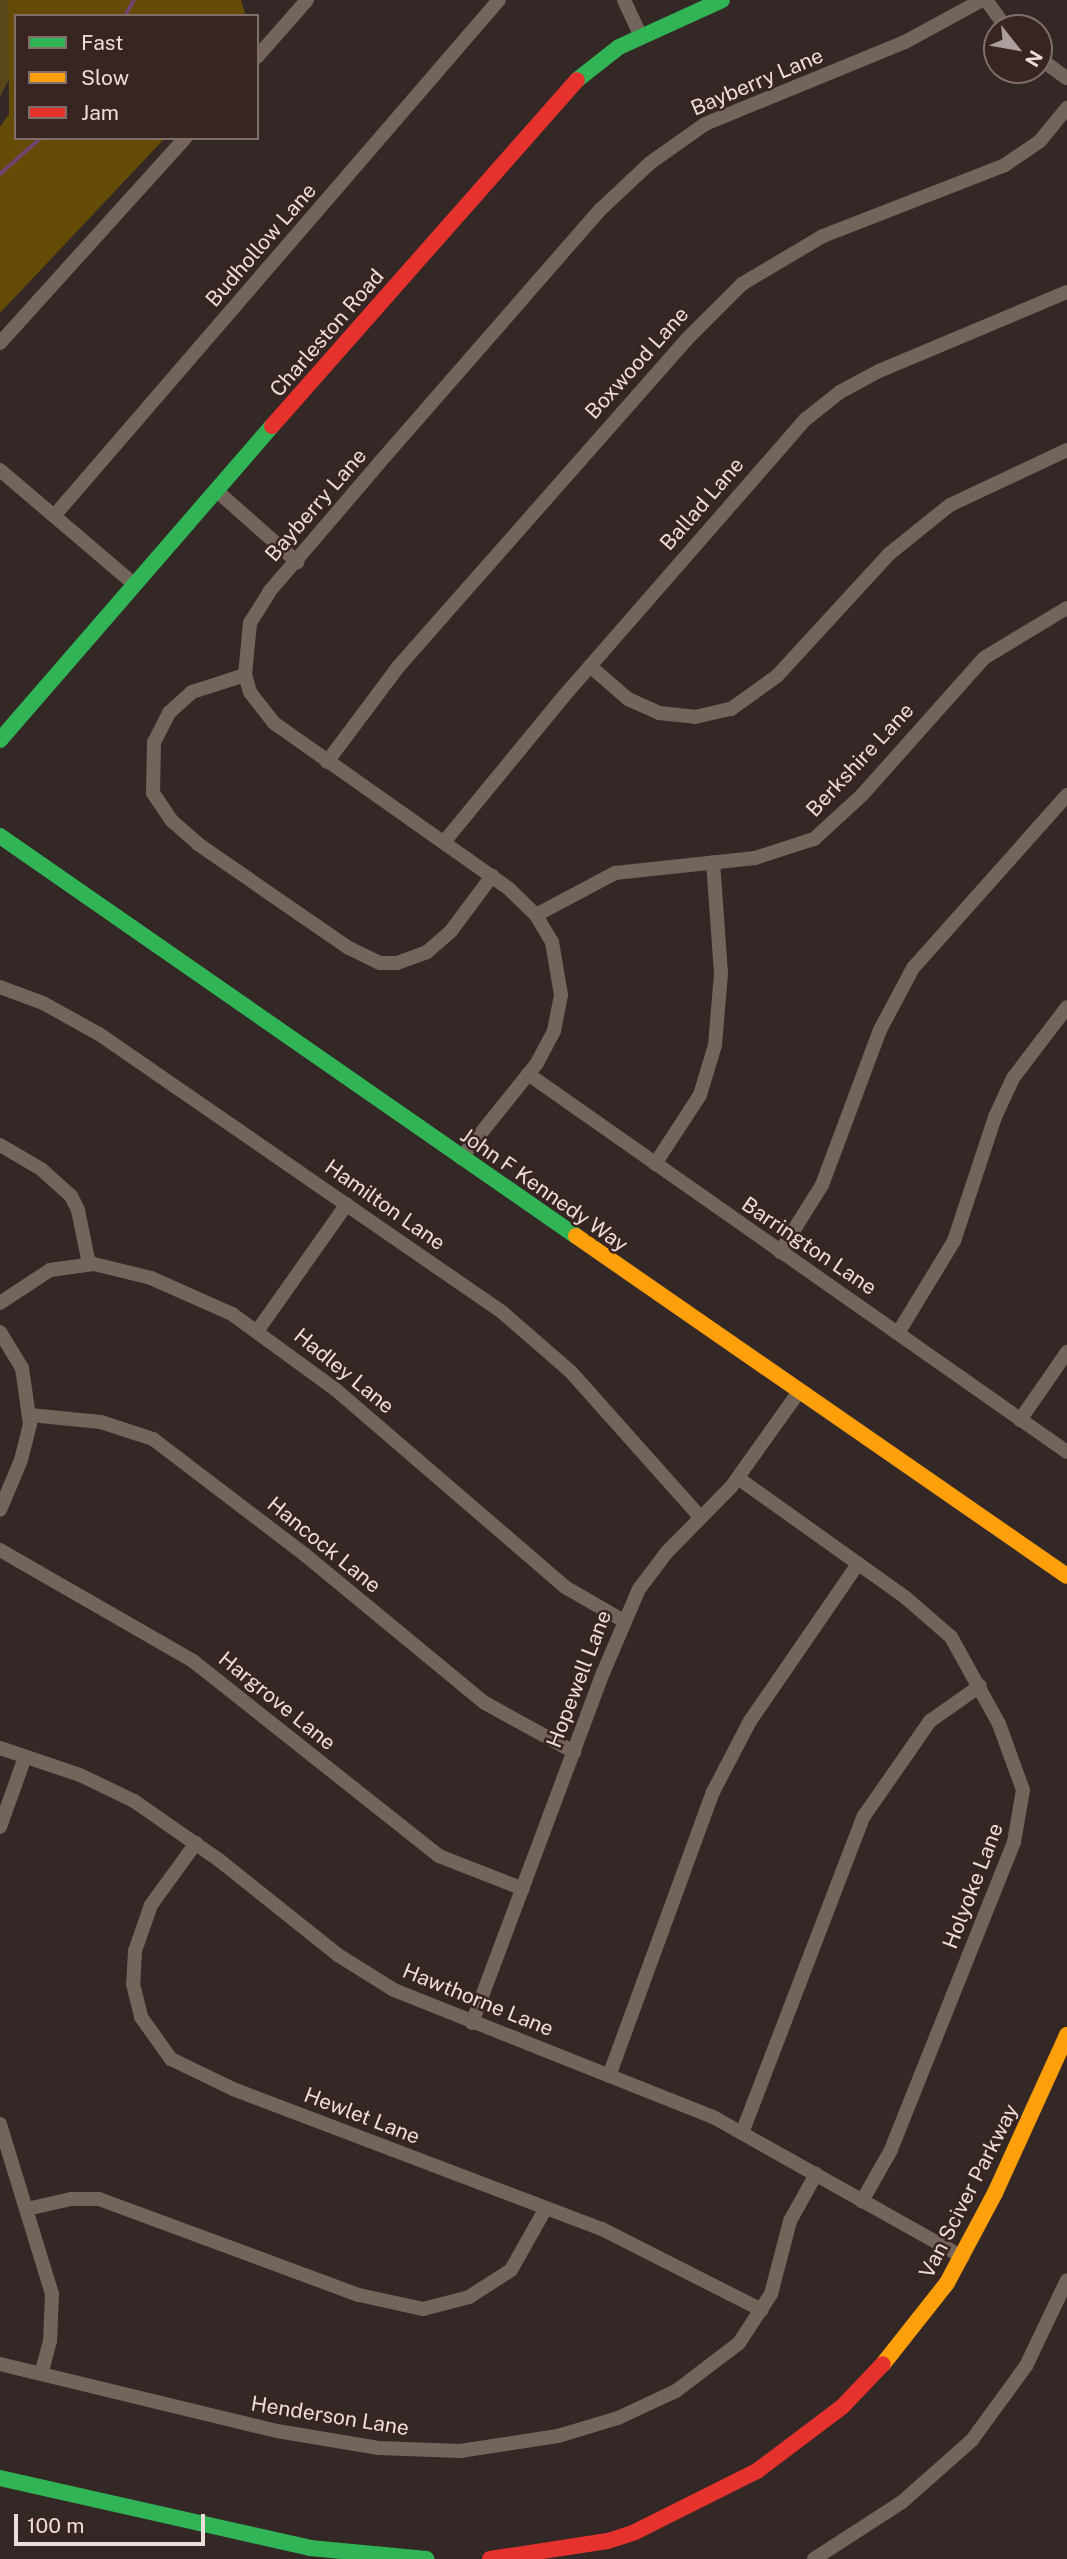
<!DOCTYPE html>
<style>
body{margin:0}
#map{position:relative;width:1067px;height:2559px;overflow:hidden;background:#332826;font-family:"Public Sans",sans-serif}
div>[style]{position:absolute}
.green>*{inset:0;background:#59471b}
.forest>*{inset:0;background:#644c07}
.stream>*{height:3.5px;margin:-1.75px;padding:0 1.75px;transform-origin:1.75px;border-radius:1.75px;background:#72456e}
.street>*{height:14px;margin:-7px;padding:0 7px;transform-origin:7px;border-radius:7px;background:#73655c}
.fast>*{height:16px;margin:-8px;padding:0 8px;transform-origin:8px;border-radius:8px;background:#30b455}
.slow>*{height:16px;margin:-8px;padding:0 8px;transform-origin:8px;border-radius:8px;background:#ff9f0a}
.jam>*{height:16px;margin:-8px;padding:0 8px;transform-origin:8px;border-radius:8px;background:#e5322d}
span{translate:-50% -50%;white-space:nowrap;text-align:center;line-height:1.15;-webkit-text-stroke:5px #382421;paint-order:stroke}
.street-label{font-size:21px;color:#ecdddb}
.legend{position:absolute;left:14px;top:14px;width:245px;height:126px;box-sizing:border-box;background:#382421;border:2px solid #806e6b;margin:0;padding:9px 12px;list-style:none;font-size:21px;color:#ecdddb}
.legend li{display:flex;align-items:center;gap:14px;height:35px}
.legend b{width:35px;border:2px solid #806e6b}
.north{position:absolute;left:983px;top:14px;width:70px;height:70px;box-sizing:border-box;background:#382421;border:2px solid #806e6b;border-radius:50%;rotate:121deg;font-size:19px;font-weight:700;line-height:28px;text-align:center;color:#ecdddb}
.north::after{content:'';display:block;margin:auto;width:24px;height:32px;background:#ab9e9c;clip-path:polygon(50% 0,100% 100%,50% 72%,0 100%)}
.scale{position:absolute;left:14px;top:2514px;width:191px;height:32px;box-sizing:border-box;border:4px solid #ecdddb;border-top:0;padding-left:9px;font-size:21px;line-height:24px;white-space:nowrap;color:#ecdddb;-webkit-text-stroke:5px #382421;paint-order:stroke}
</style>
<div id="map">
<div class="green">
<div style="clip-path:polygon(0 0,47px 0,16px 16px,16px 65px,0 97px)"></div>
</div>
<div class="forest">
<div style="clip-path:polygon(8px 0,241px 0,246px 16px,16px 16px,16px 138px,165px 138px,0 313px,0 127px,9px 114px)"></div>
</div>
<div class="stream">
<div style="left:125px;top:16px;width:18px;rotate:-61deg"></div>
<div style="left:0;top:174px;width:55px;rotate:-41.3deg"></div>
</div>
<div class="street">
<div style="left:624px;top:0;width:40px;rotate:65deg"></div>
<div style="left:986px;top:0;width:34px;rotate:54deg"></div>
<div style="left:257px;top:57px;width:76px;rotate:-48.7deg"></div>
<div style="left:1039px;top:58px;width:34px;rotate:36deg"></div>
<div style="left:0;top:343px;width:276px;rotate:-47.9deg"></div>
<div style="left:0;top:470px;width:177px;rotate:40.4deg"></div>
<div style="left:218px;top:492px;width:106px;rotate:41.5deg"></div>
<div style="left:54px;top:516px;width:681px;rotate:-49.23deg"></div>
<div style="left:590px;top:666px;width:50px;rotate:41deg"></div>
<div style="left:628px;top:699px;width:34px;rotate:24deg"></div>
<div style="left:659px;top:713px;width:36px;rotate:6deg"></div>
<div style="left:695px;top:717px;width:37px;rotate:-13deg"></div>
<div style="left:731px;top:709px;width:57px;rotate:-35.7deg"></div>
<div style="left:777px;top:676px;width:166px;rotate:-47.4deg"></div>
<div style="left:889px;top:554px;width:78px;rotate:-38.8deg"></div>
<div style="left:950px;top:505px;width:129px;rotate:-25.2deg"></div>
<div style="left:245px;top:675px;width:56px;rotate:162.2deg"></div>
<div style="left:192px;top:692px;width:31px;rotate:138deg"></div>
<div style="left:169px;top:713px;width:33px;rotate:117deg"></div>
<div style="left:154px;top:742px;width:51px;rotate:91.1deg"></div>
<div style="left:153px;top:793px;width:34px;rotate:56deg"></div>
<div style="left:172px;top:821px;width:35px;rotate:41deg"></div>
<div style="left:198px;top:844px;width:183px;rotate:34.6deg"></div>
<div style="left:349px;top:948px;width:34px;rotate:26deg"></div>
<div style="left:380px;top:963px;width:17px"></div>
<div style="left:397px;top:963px;width:32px;rotate:-20deg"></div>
<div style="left:427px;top:952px;width:32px;rotate:-41deg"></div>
<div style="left:451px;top:931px;width:69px;rotate:-53.3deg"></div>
<div style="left:327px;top:762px;width:119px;rotate:-53.2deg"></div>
<div style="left:398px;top:667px;width:437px;rotate:-48.6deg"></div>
<div style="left:687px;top:339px;width:78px;rotate:-45deg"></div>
<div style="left:742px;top:284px;width:94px;rotate:-30.7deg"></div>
<div style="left:823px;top:236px;width:195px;rotate:-21.3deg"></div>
<div style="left:1005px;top:165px;width:42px;rotate:-34.4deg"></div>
<div style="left:1040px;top:141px;width:43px;rotate:-50.7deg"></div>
<div style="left:444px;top:842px;width:189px;rotate:-50.6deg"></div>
<div style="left:564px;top:696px;width:368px;rotate:-48.9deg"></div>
<div style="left:806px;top:419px;width:43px;rotate:-38.5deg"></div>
<div style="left:840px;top:392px;width:44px;rotate:-28.3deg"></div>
<div style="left:879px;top:371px;width:204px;rotate:-22.8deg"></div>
<div style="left:536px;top:915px;width:89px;rotate:-28deg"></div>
<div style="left:615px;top:873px;width:141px;rotate:-6.1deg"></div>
<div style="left:755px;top:858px;width:62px;rotate:-17.9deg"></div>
<div style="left:814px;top:839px;width:65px;rotate:-42.5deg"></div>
<div style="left:862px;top:795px;width:183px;rotate:-48.3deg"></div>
<div style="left:984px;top:658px;width:97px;rotate:-31.1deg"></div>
<div style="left:0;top:987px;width:46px;rotate:20.4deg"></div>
<div style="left:43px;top:1003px;width:64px;rotate:29deg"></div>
<div style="left:99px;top:1034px;width:491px;rotate:34.6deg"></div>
<div style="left:503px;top:1313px;width:90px;rotate:40.9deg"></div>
<div style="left:571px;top:1372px;width:194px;rotate:48.3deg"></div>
<div style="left:528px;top:1074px;width:658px;rotate:35.04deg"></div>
<div style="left:0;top:1145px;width:48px;rotate:30.3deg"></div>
<div style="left:41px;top:1169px;width:40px;rotate:42deg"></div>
<div style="left:71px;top:1196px;width:16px;rotate:63deg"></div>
<div style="left:78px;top:1210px;width:55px;rotate:78.5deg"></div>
<div style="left:461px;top:1158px;width:122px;rotate:-51.3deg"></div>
<div style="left:537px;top:1063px;width:36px;rotate:-62deg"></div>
<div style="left:554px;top:1031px;width:37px;rotate:-79deg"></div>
<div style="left:561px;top:995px;width:54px;rotate:-99.6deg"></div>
<div style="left:552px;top:942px;width:31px;rotate:-121deg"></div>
<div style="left:536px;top:915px;width:39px;rotate:-136deg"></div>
<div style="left:508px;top:888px;width:286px;rotate:-144.8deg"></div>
<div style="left:274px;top:723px;width:39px;rotate:-128deg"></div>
<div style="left:250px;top:692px;width:18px;rotate:-106deg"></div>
<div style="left:245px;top:675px;width:52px;rotate:-84.5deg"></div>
<div style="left:250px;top:623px;width:36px;rotate:-58deg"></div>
<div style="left:269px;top:592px;width:171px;rotate:-49.5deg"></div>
<div style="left:380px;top:462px;width:336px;rotate:-48.9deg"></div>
<div style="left:601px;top:209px;width:67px;rotate:-43.2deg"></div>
<div style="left:650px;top:163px;width:67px;rotate:-35.3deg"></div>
<div style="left:705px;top:124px;width:216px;rotate:-22.3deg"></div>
<div style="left:905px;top:42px;width:88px;rotate:-28.6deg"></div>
<div style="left:655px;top:1164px;width:82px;rotate:-56.9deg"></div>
<div style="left:700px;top:1095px;width:52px;rotate:-73.3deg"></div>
<div style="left:715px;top:1045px;width:72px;rotate:-85.2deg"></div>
<div style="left:721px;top:973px;width:111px;rotate:-94.1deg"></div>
<div style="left:780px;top:1252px;width:79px;rotate:-57.9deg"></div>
<div style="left:822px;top:1185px;width:165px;rotate:-69.5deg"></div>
<div style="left:880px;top:1030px;width:70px;rotate:-62deg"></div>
<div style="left:913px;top:968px;width:232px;rotate:-48.3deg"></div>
<div style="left:0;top:1303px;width:60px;rotate:-33.4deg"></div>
<div style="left:50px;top:1270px;width:44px;rotate:-7.8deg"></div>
<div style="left:94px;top:1264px;width:59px;rotate:13.8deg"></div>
<div style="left:151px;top:1278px;width:89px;rotate:24deg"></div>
<div style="left:232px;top:1314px;width:127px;rotate:36.1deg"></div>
<div style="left:335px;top:1389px;width:303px;rotate:40.7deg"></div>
<div style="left:565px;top:1587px;width:68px;rotate:30deg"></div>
<div style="left:258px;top:1330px;width:154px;rotate:-54.8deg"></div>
<div style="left:0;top:1332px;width:42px;rotate:58.6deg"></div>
<div style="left:22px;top:1368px;width:57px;rotate:81.9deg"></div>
<div style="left:30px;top:1424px;width:37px;rotate:104deg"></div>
<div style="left:21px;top:1460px;width:54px;rotate:112.8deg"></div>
<div style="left:898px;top:1333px;width:108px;rotate:-58.7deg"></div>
<div style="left:954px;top:1241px;width:131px;rotate:-71.7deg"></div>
<div style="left:995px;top:1117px;width:43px;rotate:-65.2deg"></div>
<div style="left:1013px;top:1078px;width:89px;rotate:-52.7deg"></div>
<div style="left:30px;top:1415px;width:71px;rotate:5.6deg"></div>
<div style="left:101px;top:1422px;width:55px;rotate:18.1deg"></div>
<div style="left:153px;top:1439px;width:190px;rotate:37.3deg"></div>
<div style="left:304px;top:1554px;width:234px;rotate:39.5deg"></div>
<div style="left:485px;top:1703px;width:102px;rotate:28.8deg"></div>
<div style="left:1020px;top:1420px;width:83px;rotate:-55.3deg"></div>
<div style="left:738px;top:1478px;width:206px;rotate:35.5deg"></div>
<div style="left:906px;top:1598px;width:60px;rotate:40.9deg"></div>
<div style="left:951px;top:1637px;width:99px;rotate:61.1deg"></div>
<div style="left:999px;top:1724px;width:70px;rotate:70deg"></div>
<div style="left:1023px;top:1790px;width:53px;rotate:99.8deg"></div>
<div style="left:1014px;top:1842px;width:332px;rotate:111.8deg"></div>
<div style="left:891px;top:2150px;width:59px;rotate:119.6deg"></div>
<div style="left:0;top:1550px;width:223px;rotate:29.9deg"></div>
<div style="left:193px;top:1661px;width:314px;rotate:38.4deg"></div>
<div style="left:439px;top:1856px;width:90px;rotate:21.4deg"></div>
<div style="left:0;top:1748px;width:84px;rotate:18.6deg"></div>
<div style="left:80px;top:1775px;width:60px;rotate:25.7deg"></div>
<div style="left:134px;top:1801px;width:103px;rotate:34.8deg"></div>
<div style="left:219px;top:1860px;width:152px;rotate:38.6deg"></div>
<div style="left:338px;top:1955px;width:66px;rotate:32deg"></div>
<div style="left:394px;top:1990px;width:346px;rotate:21.7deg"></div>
<div style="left:715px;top:2118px;width:284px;rotate:29.3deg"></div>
<div style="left:0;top:1827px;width:74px;rotate:-70.3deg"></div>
<div style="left:196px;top:1843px;width:77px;rotate:126deg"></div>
<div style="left:151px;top:1905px;width:49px;rotate:109.2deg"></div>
<div style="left:135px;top:1951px;width:33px;rotate:93deg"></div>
<div style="left:133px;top:1984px;width:34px;rotate:76deg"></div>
<div style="left:141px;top:2017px;width:52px;rotate:54.5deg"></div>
<div style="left:171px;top:2059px;width:69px;rotate:25.8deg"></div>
<div style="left:233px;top:2089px;width:395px;rotate:20.8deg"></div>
<div style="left:602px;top:2229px;width:179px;rotate:26.9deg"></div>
<div style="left:472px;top:2023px;width:374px;rotate:-69.5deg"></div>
<div style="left:603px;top:1673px;width:91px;rotate:-66.8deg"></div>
<div style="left:639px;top:1589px;width:46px;rotate:-52.9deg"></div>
<div style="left:667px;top:1552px;width:91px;rotate:-45.4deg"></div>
<div style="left:731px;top:1487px;width:115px;rotate:-54.5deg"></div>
<div style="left:609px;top:2076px;width:302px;rotate:-69.9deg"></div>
<div style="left:713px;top:1792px;width:80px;rotate:-62.5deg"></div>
<div style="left:750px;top:1721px;width:191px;rotate:-55.5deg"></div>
<div style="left:0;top:2124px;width:178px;rotate:73deg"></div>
<div style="left:52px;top:2294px;width:47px;rotate:92.4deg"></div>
<div style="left:50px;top:2341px;width:34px;rotate:105deg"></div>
<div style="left:742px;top:2133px;width:340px;rotate:-69deg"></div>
<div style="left:864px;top:1816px;width:116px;rotate:-55.2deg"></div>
<div style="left:930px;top:1721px;width:61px;rotate:-35deg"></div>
<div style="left:27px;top:2209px;width:45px;rotate:-12.8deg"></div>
<div style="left:71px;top:2199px;width:28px"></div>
<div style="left:99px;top:2199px;width:277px;rotate:20.3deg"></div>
<div style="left:359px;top:2295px;width:66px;rotate:12.3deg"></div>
<div style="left:423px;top:2309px;width:48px;rotate:-14.6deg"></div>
<div style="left:469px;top:2297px;width:50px;rotate:-32.7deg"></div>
<div style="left:511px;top:2270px;width:71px;rotate:-60.6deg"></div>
<div style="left:0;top:2364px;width:285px;rotate:13.6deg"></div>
<div style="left:277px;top:2431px;width:103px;rotate:9.5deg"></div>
<div style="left:379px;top:2448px;width:81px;rotate:2.1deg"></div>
<div style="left:460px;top:2451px;width:99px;rotate:-8.7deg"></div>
<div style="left:558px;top:2436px;width:63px;rotate:-16.7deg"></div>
<div style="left:618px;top:2418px;width:64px;rotate:-25deg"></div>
<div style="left:676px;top:2391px;width:79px;rotate:-37.3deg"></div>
<div style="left:739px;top:2343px;width:59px;rotate:-56.9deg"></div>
<div style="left:771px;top:2294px;width:75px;rotate:-75.4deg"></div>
<div style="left:790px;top:2221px;width:54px;rotate:-61deg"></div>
<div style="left:814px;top:2559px;width:105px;rotate:-32.9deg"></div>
<div style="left:902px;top:2502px;width:94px;rotate:-41.5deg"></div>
<div style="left:972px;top:2440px;width:92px;rotate:-53.9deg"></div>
<div style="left:1026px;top:2366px;width:95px;rotate:-64.5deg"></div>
</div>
<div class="fast">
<div style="left:577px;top:80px;width:53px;rotate:-38.2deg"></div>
<div style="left:619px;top:47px;width:113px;rotate:-24.5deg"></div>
<div style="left:0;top:740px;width:415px;rotate:-49.1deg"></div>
<div style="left:0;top:836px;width:701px;rotate:34.78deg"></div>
<div style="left:0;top:2478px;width:318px;rotate:12.7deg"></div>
<div style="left:310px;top:2548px;width:117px;rotate:5.4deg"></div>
</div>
<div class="slow">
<div style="left:576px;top:1236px;width:597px;rotate:34.7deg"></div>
<div style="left:883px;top:2364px;width:103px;rotate:-51.7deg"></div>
<div style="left:947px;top:2283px;width:102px;rotate:-61.9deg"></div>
<div style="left:995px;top:2193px;width:174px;rotate:-65.5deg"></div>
</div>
<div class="jam">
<div style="left:272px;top:426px;width:461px;rotate:-48.6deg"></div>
<div style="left:490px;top:2559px;width:119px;rotate:-8.7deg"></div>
<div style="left:608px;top:2541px;width:28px;rotate:-18deg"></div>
<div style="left:635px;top:2532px;width:136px;rotate:-26.6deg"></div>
<div style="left:757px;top:2471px;width:106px;rotate:-37deg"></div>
<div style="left:842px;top:2407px;width:59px;rotate:-46.4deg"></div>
</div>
<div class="street-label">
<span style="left:757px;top:82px;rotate:-23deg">Bayberry Lane</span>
<span style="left:261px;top:245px;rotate:-49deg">Budhollow Lane</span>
<span style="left:327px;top:333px;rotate:-49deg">Charleston Road</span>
<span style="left:637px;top:363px;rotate:-48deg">Boxwood Lane</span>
<span style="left:702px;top:504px;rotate:-49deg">Ballad Lane</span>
<span style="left:316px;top:505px;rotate:-49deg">Bayberry Lane</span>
<span style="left:860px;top:760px;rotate:-47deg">Berkshire Lane</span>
<span style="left:544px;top:1190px;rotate:35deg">John F Kennedy Way</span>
<span style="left:385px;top:1205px;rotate:35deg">Hamilton Lane</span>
<span style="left:809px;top:1246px;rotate:34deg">Barrington Lane</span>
<span style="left:344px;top:1371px;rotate:39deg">Hadley Lane</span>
<span style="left:324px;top:1545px;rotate:39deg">Hancock Lane</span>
<span style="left:579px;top:1679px;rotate:-69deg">Hopewell Lane</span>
<span style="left:277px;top:1701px;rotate:39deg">Hargrove Lane</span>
<span style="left:973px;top:1886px;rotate:-69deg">Holyoke Lane</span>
<span style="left:478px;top:2000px;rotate:22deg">Hawthorne Lane</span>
<span style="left:362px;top:2116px;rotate:21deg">Hewlet Lane</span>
<span style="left:969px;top:2191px;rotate:-63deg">Van Sciver Parkway</span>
<span style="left:330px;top:2416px;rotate:9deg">Henderson Lane</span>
</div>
<ul class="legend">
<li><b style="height:9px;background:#30b455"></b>Fast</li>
<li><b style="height:9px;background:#ff9f0a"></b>Slow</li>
<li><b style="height:9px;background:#e5322d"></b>Jam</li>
</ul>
<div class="north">N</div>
<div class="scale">100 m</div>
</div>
